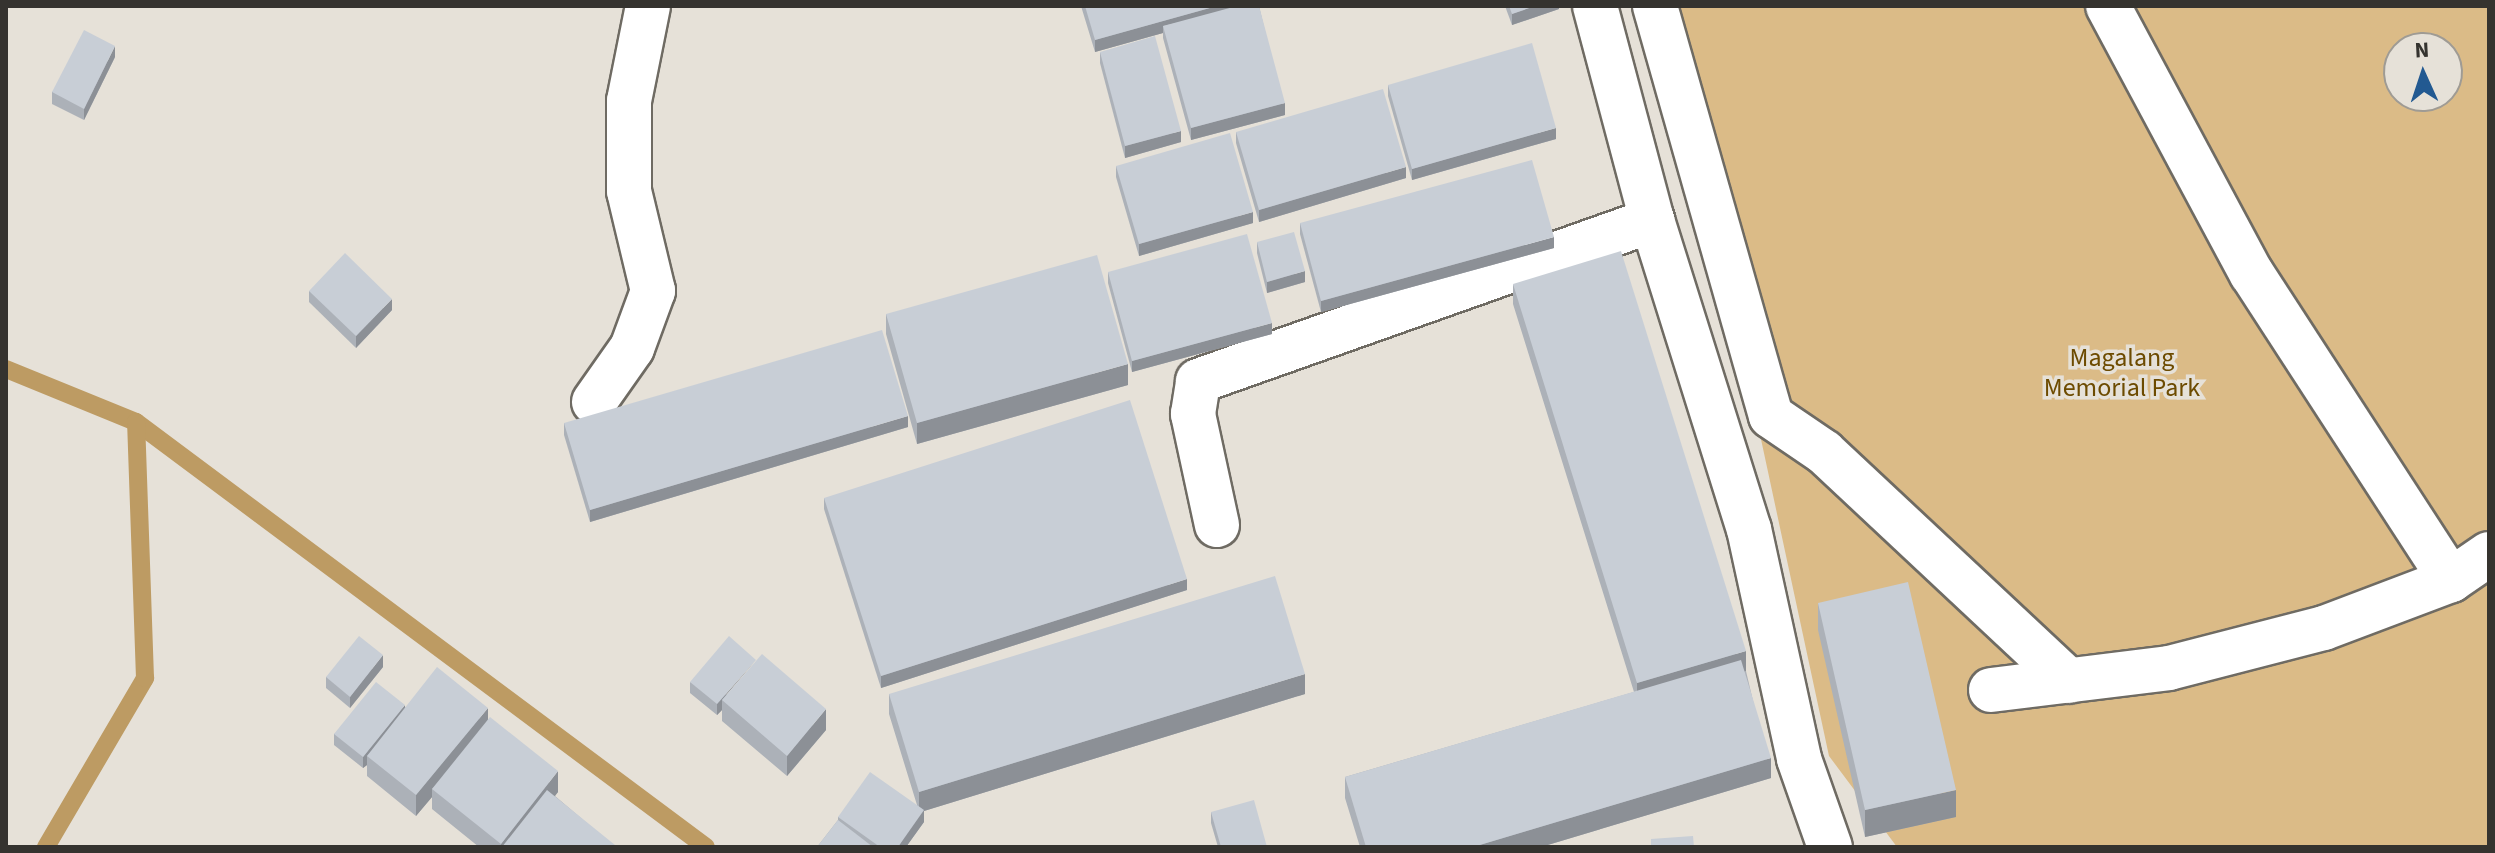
<!DOCTYPE html>
<style>
body{margin:0}
#map{position:relative;width:2495px;height:853px;overflow:hidden;background:#e6e1d8;font-family:"Source Sans 3",sans-serif}
div>[style]{position:absolute}
.green>*{inset:0;background:#dbbb87}
.stream>*{height:18px;margin:-9px;padding:0 9px;transform-origin:9px;border-radius:9px;background:#bd9b63}
.roads{filter:drop-shadow(2px 0 #6f6b63) drop-shadow(-2px 0 #6f6b63) drop-shadow(0 2px #6f6b63) drop-shadow(0 -2px #6f6b63)}
.minor>*{height:44px;margin:-22px;padding:0 22px;transform-origin:22px;border-radius:22px;background:#fff}
.wall>*{inset:0;background:#acb1b8}
.shaded-wall>*{inset:0;background:#8c9096}
.building>*{inset:0;background:#c8ced6}
span{translate:-50% -50%;white-space:nowrap;text-align:center;line-height:1.15;-webkit-text-stroke:7px #e6e1d8;paint-order:stroke}
.park-label{font-size:26px;color:#6d4b00}
.frame{position:absolute;inset:0;border:8px solid #35332f;pointer-events:none}
.north{position:absolute;left:2383px;top:32px;width:80px;height:80px;box-sizing:border-box;background:#e6e1d8;border:2px solid #9f9b94;border-radius:50%;rotate:357deg;font-size:22px;font-weight:700;line-height:32px;text-align:center;color:#35332f}
.north::after{content:'';display:block;margin:auto;width:28px;height:36px;background:#225991;clip-path:polygon(50% 0,100% 100%,50% 72%,0 100%)}
</style>
<div id="map">
<div class="green">
<div style="clip-path:polygon(evenodd,1668px 6px,2489px 6px,2489px 847px,1897px 847px,1829px 756px,1668px 6px,2399px 48px,2447px 48px,2447px 96px,2399px 96px,2399px 48px)"></div>
</div>
<div class="stream">
<div style="left:6px;top:369px;width:140px;rotate:22.2deg"></div>
<div style="left:136px;top:422px;width:711px;rotate:36.71deg"></div>
<div style="left:46px;top:847px;width:196px;rotate:-59.6deg"></div>
<div style="left:145px;top:678px;width:256px;rotate:-92deg"></div>
</div>
<div class="roads">
<div class="minor">
<div style="left:1595px;top:6px;width:221px;rotate:75.1deg"></div>
<div style="left:1652px;top:220px;width:324px;rotate:72.6deg"></div>
<div style="left:1749px;top:529px;width:235px;rotate:77.7deg"></div>
<div style="left:1799px;top:759px;width:93px;rotate:70.6deg"></div>
<div style="left:1655px;top:6px;width:426px;rotate:74.2deg"></div>
<div style="left:1771px;top:416px;width:64px;rotate:34.2deg"></div>
<div style="left:1824px;top:452px;width:335px;rotate:43.1deg"></div>
<div style="left:2108px;top:6px;width:304px;rotate:61.8deg"></div>
<div style="left:2252px;top:274px;width:365px;rotate:57deg"></div>
<div style="left:594px;top:402px;width:66px;rotate:-54.9deg"></div>
<div style="left:632px;top:348px;width:61px;rotate:-69.8deg"></div>
<div style="left:653px;top:291px;width:103px;rotate:-103.5deg"></div>
<div style="left:629px;top:191px;width:90px;rotate:-90deg"></div>
<div style="left:629px;top:101px;width:97px;rotate:-78.7deg"></div>
<div style="left:1217px;top:525px;width:114px;rotate:-102.2deg"></div>
<div style="left:1193px;top:414px;width:33px;rotate:-81deg"></div>
<div style="left:1198px;top:381px;width:482px;rotate:-19.5deg"></div>
<div style="left:1991px;top:690px;width:179px;rotate:-7deg"></div>
<div style="left:2169px;top:668px;width:160px;rotate:-14.5deg"></div>
<div style="left:2324px;top:628px;width:136px;rotate:-20.7deg"></div>
<div style="left:2451px;top:580px;width:46px;rotate:-34.4deg"></div>
</div>
</div>
<div class="wall">
<div style="clip-path:polygon(1081px 6px,1259px 6px,1285px 115px,1191px 140px,1163px 38px,1163px 33px,1095px 52px)"></div>
<div style="clip-path:polygon(1505px 6px,1559px 6px,1559px 9px,1512px 25px)"></div>
<div style="clip-path:polygon(1100px 52px,1181px 142px,1125px 158px,1100px 63px)"></div>
<div style="clip-path:polygon(115px 57px,84px 120px,52px 104px,52px 92px)"></div>
<div style="clip-path:polygon(1388px 85px,1556px 139px,1412px 180px,1388px 96px)"></div>
<div style="clip-path:polygon(1236px 132px,1406px 178px,1259px 222px,1236px 143px)"></div>
<div style="clip-path:polygon(1116px 166px,1253px 223px,1139px 256px,1116px 177px)"></div>
<div style="clip-path:polygon(1300px 223px,1554px 248px,1321px 312px,1300px 234px)"></div>
<div style="clip-path:polygon(1257px 242px,1305px 282px,1267px 293px,1257px 253px)"></div>
<div style="clip-path:polygon(1108px 272px,1272px 334px,1132px 372px,1108px 283px)"></div>
<div style="clip-path:polygon(1513px 284px,1746px 671px,1771px 778px,1541px 847px,1360px 847px,1345px 798px,1345px 777px,1634px 692px,1513px 304px)"></div>
<div style="clip-path:polygon(309px 291px,392px 310px,356px 348px,309px 302px)"></div>
<div style="clip-path:polygon(886px 314px,1128px 385px,917px 444px,886px 334px)"></div>
<div style="clip-path:polygon(564px 423px,908px 427px,590px 522px,564px 435px)"></div>
<div style="clip-path:polygon(824px 498px,1187px 590px,881px 688px,824px 509px)"></div>
<div style="clip-path:polygon(1818px 603px,1956px 817px,1865px 837px,1818px 630px)"></div>
<div style="clip-path:polygon(383px 667px,350px 708px,326px 688px,326px 677px)"></div>
<div style="clip-path:polygon(690px 682px,826px 730px,787px 776px,722px 721px,722px 710px,717px 715px,690px 693px)"></div>
<div style="clip-path:polygon(889px 694px,1305px 694px,924px 811px,924px 822px,906px 847px,817px 847px,838px 820px,838px 817px,917px 805px,889px 714px)"></div>
<div style="clip-path:polygon(405px 707px,488px 720px,558px 792px,555px 796px,615px 847px,479px 847px,432px 809px,432px 797px,416px 816px,367px 776px,367px 765px,363px 768px,334px 745px,334px 734px)"></div>
<div style="clip-path:polygon(1211px 812px,1267px 847px,1218px 847px,1211px 823px)"></div>
</div>
<div class="shaded-wall">
<div style="clip-path:polygon(1217px 6px,1250px 6px,1163px 26px,1163px 33px,1095px 52px,1095px 40px)"></div>
<div style="clip-path:polygon(1535px 6px,1559px 6px,1559px 9px,1512px 25px,1512px 14px)"></div>
<div style="clip-path:polygon(115px 46px,115px 57px,84px 120px,84px 109px)"></div>
<div style="clip-path:polygon(1285px 103px,1285px 115px,1191px 140px,1191px 128px)"></div>
<div style="clip-path:polygon(1556px 128px,1556px 139px,1412px 180px,1412px 169px)"></div>
<div style="clip-path:polygon(1181px 131px,1181px 142px,1125px 158px,1125px 146px)"></div>
<div style="clip-path:polygon(1406px 167px,1406px 178px,1259px 222px,1259px 210px)"></div>
<div style="clip-path:polygon(1253px 212px,1253px 223px,1139px 256px,1139px 244px)"></div>
<div style="clip-path:polygon(1554px 237px,1554px 248px,1321px 312px,1321px 301px)"></div>
<div style="clip-path:polygon(1305px 271px,1305px 282px,1267px 293px,1267px 282px)"></div>
<div style="clip-path:polygon(392px 299px,392px 310px,356px 348px,356px 336px)"></div>
<div style="clip-path:polygon(1272px 323px,1272px 334px,1132px 372px,1132px 361px)"></div>
<div style="clip-path:polygon(1128px 364px,1128px 385px,917px 444px,917px 423px)"></div>
<div style="clip-path:polygon(908px 416px,908px 427px,590px 522px,590px 510px)"></div>
<div style="clip-path:polygon(1187px 579px,1187px 590px,881px 688px,881px 676px)"></div>
<div style="clip-path:polygon(1746px 651px,1746px 671px,1637px 704px,1637px 683px)"></div>
<div style="clip-path:polygon(383px 655px,383px 667px,350px 708px,350px 697px)"></div>
<div style="clip-path:polygon(756px 660px,722px 700px,722px 710px,717px 715px,717px 704px)"></div>
<div style="clip-path:polygon(1305px 674px,1305px 694px,924px 811px,924px 822px,906px 847px,898px 847px,919px 812px,919px 792px)"></div>
<div style="clip-path:polygon(405px 705px,405px 716px,367px 756px,367px 765px,363px 768px,363px 757px)"></div>
<div style="clip-path:polygon(488px 708px,488px 728px,432px 789px,432px 797px,416px 816px,416px 795px)"></div>
<div style="clip-path:polygon(826px 709px,826px 730px,787px 776px,787px 756px)"></div>
<div style="clip-path:polygon(1771px 758px,1771px 778px,1541px 847px,1473px 847px)"></div>
<div style="clip-path:polygon(558px 771px,558px 792px,514px 847px,501px 847px,501px 844px)"></div>
<div style="clip-path:polygon(1956px 790px,1956px 817px,1865px 837px,1865px 810px)"></div>
</div>
<div class="building">
<div style="clip-path:polygon(1085px 6px,1217px 6px,1095px 40px)"></div>
<div style="clip-path:polygon(1237px 6px,1259px 6px,1285px 103px,1191px 128px,1163px 26px)"></div>
<div style="clip-path:polygon(1509px 6px,1535px 6px,1512px 14px)"></div>
<div style="clip-path:polygon(84px 30px,115px 46px,84px 109px,52px 92px)"></div>
<div style="clip-path:polygon(1155px 36px,1181px 131px,1125px 146px,1100px 52px)"></div>
<div style="clip-path:polygon(1532px 43px,1556px 128px,1412px 169px,1388px 85px)"></div>
<div style="clip-path:polygon(1383px 89px,1406px 167px,1259px 210px,1236px 132px)"></div>
<div style="clip-path:polygon(1230px 133px,1253px 212px,1139px 244px,1116px 166px)"></div>
<div style="clip-path:polygon(1532px 160px,1554px 237px,1321px 301px,1300px 223px)"></div>
<div style="clip-path:polygon(1294px 232px,1305px 271px,1267px 282px,1257px 242px)"></div>
<div style="clip-path:polygon(1247px 234px,1272px 323px,1132px 361px,1108px 272px)"></div>
<div style="clip-path:polygon(1621px 251px,1746px 651px,1637px 683px,1513px 284px)"></div>
<div style="clip-path:polygon(345px 253px,392px 299px,356px 336px,309px 291px)"></div>
<div style="clip-path:polygon(1097px 255px,1128px 364px,917px 423px,886px 314px)"></div>
<div style="clip-path:polygon(882px 330px,908px 416px,590px 510px,564px 423px)"></div>
<div style="clip-path:polygon(1130px 400px,1187px 579px,881px 676px,824px 498px)"></div>
<div style="clip-path:polygon(1275px 576px,1305px 674px,919px 792px,889px 694px)"></div>
<div style="clip-path:polygon(1908px 582px,1956px 790px,1865px 810px,1818px 603px)"></div>
<div style="clip-path:polygon(359px 636px,383px 655px,350px 697px,326px 677px)"></div>
<div style="clip-path:polygon(729px 636px,756px 660px,717px 704px,690px 682px)"></div>
<div style="clip-path:polygon(762px 654px,826px 709px,787px 756px,722px 700px)"></div>
<div style="clip-path:polygon(1741px 660px,1771px 758px,1473px 847px,1366px 847px,1345px 777px)"></div>
<div style="clip-path:polygon(437px 667px,488px 708px,416px 795px,367px 756px)"></div>
<div style="clip-path:polygon(376px 682px,405px 705px,363px 757px,334px 734px)"></div>
<div style="clip-path:polygon(490px 717px,558px 771px,501px 844px,432px 789px)"></div>
<div style="clip-path:polygon(870px 772px,924px 810px,898px 847px,880px 847px,838px 817px)"></div>
<div style="clip-path:polygon(547px 790px,615px 845px,614px 847px,502px 847px)"></div>
<div style="clip-path:polygon(1254px 800px,1267px 847px,1221px 847px,1211px 812px)"></div>
<div style="clip-path:polygon(838px 820px,873px 847px,817px 847px)"></div>
<div style="clip-path:polygon(1693px 836px,1694px 847px,1651px 847px,1651px 839px)"></div>
</div>
<div class="park-label">
<span style="left:2122px;top:373px">Magalang<br>Memorial Park</span>
</div>
<div class="frame"></div>
<div class="north">N</div>
</div>
